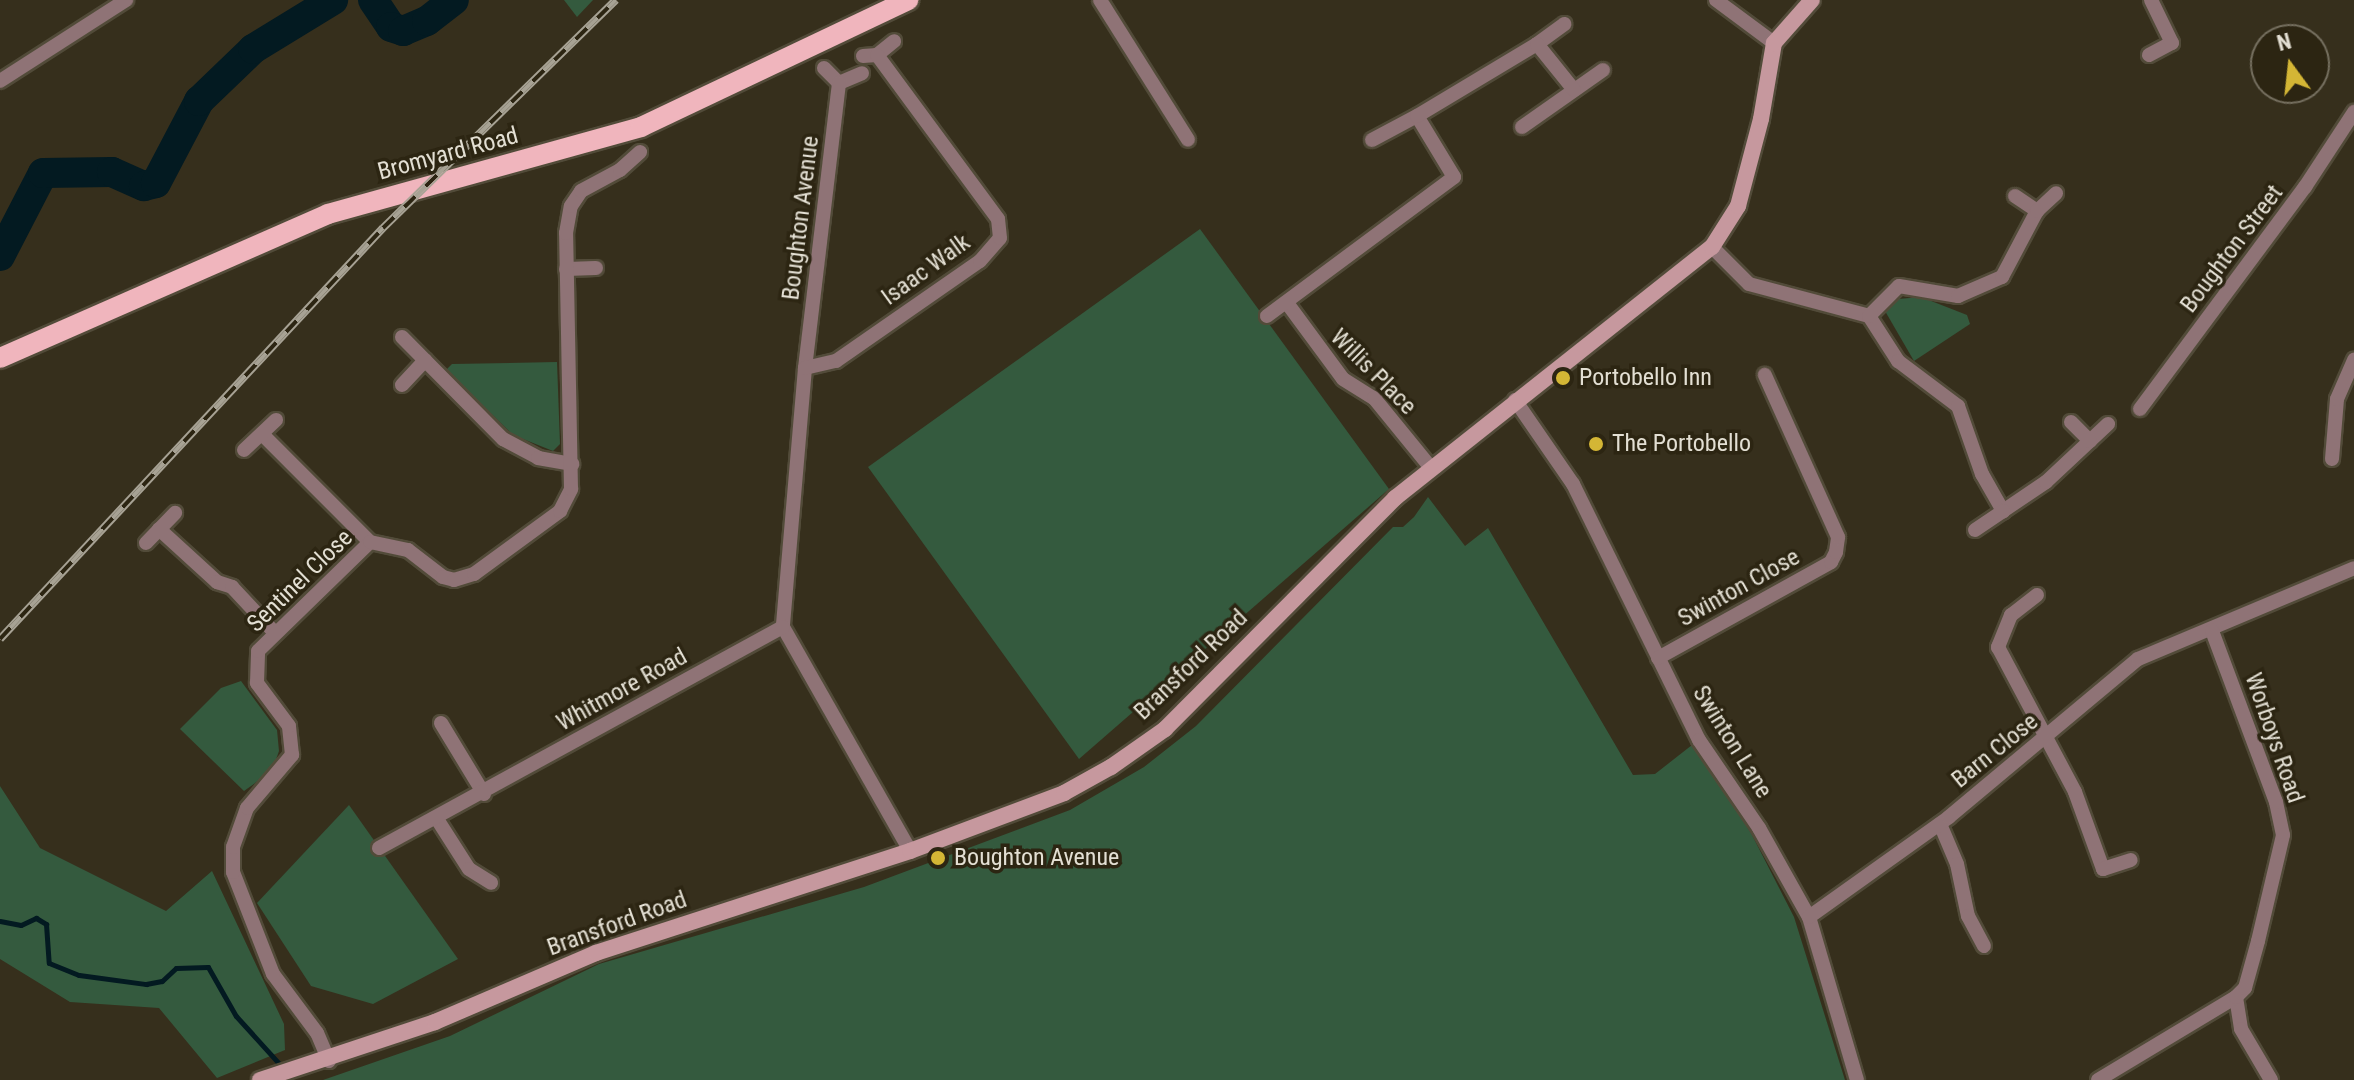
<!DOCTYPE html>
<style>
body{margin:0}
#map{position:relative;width:2354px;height:1080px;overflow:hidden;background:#362f1c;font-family:"Roboto Condensed",sans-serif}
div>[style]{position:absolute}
.green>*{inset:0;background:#345a3e}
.stream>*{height:5px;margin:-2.5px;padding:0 2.5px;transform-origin:2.5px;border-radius:2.5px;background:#031a21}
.river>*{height:30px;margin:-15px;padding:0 15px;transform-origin:15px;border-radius:15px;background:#031a21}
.roads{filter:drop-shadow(2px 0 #524b39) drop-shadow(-2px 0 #524b39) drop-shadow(0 2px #524b39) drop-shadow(0 -2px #524b39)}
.street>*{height:14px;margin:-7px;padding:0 7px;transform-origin:7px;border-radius:7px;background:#8f7376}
.secondary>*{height:16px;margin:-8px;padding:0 8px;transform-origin:8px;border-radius:8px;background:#c6989e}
.primary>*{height:20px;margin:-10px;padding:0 10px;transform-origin:10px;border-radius:10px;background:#f0b5bd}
.rail>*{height:8px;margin-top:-4px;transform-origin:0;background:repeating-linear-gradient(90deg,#2c2512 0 15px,#a7a294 0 30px);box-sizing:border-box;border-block:2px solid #a7a294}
.dots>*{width:22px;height:22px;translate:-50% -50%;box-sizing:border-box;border:4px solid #2c2512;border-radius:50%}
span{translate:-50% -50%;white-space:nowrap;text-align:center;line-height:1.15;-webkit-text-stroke:7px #2c2512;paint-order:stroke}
.street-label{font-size:24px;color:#e3dfd3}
.poi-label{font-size:24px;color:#e3dfd3}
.left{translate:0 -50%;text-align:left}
.north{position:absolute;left:2250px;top:24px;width:80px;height:80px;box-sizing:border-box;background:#2c2512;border:2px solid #756f5f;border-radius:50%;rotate:345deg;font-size:22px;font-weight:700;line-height:32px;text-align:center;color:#e3dfd3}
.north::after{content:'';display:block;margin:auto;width:28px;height:36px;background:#d4b635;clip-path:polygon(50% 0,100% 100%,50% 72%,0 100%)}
</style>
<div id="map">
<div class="green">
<div style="clip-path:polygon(564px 0,593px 0,577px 17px)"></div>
<div style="clip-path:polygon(1200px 229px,1389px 489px,1079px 759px,868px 467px)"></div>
<div style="clip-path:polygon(1921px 297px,1967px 315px,1970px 324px,1914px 361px,1885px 311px,1898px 299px)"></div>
<div style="clip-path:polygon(557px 362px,560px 444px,553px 451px,513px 435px,446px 370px,452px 364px)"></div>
<div style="clip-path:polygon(1428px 497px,1465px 546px,1488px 528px,1633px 775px,1655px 774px,1692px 745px,1699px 753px,1751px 833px,1794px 917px,1845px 1080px,323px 1080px,450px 1036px,599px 964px,864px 887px,1070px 810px,1144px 767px,1196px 726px,1393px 527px,1403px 527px,1414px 517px)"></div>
<div style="clip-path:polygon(241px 681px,277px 730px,279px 751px,272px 771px,244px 791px,180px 729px,221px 688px)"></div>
<div style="clip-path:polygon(0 786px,40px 848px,166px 911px,212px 871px,284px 1024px,285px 1050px,217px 1078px,159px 1008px,70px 1002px,0 959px)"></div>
<div style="clip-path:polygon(349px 805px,458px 959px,373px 1004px,311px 986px,257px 903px)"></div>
</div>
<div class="stream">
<div style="left:0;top:921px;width:21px;rotate:11deg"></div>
<div style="left:21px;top:925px;width:17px;rotate:-25deg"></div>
<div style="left:36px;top:918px;width:12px;rotate:31deg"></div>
<div style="left:46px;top:924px;width:39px;rotate:86deg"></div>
<div style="left:49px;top:963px;width:32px;rotate:22deg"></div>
<div style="left:79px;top:975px;width:68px;rotate:7.7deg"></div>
<div style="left:146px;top:984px;width:16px;rotate:-11deg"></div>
<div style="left:162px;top:981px;width:19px;rotate:-43deg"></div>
<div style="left:176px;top:968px;width:32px;rotate:-2deg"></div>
<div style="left:208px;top:967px;width:56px;rotate:60.3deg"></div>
<div style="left:236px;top:1016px;width:70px;rotate:47.9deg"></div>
</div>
<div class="river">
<div style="left:373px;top:0;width:32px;rotate:56deg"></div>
<div style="left:391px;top:27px;width:13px;rotate:18deg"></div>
<div style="left:403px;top:31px;width:26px;rotate:-23deg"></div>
<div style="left:427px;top:21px;width:34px;rotate:-38deg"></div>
<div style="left:0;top:256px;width:93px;rotate:-62.6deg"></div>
<div style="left:43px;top:173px;width:69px;rotate:-0.8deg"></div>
<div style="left:112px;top:172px;width:35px;rotate:24deg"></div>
<div style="left:144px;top:186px;width:12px;rotate:-14deg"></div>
<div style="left:156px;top:183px;width:93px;rotate:-62.3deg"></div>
<div style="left:199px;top:101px;width:75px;rotate:-43.9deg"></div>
<div style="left:253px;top:49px;width:94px;rotate:-31.5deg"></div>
</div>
<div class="roads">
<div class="street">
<div style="left:1100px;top:0;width:165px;rotate:57.8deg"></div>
<div style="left:1716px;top:0;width:72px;rotate:36.6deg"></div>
<div style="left:1537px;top:44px;width:34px;rotate:-36deg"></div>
<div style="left:2149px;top:55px;width:26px;rotate:-28deg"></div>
<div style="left:2172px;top:43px;width:48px;rotate:-116deg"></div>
<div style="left:863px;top:56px;width:14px;rotate:-4deg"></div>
<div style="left:877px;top:55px;width:22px;rotate:-39deg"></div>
<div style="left:824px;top:68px;width:21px;rotate:45deg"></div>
<div style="left:839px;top:83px;width:25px;rotate:-23deg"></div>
<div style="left:0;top:81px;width:150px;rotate:-32.7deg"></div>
<div style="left:839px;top:83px;width:287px;rotate:96.8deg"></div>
<div style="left:805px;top:368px;width:260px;rotate:94.9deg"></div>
<div style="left:783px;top:627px;width:257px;rotate:60.4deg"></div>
<div style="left:1522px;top:127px;width:99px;rotate:-35.1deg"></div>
<div style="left:1372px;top:140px;width:51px;rotate:-28.1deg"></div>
<div style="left:2015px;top:196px;width:27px;rotate:34deg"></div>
<div style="left:1712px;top:247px;width:52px;rotate:45deg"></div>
<div style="left:1749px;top:284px;width:124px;rotate:14.9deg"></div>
<div style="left:1869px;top:316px;width:54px;rotate:57.2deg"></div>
<div style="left:1898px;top:361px;width:75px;rotate:36.9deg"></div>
<div style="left:1958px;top:406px;width:72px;rotate:70.6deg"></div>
<div style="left:1982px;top:474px;width:43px;rotate:60.4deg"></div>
<div style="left:2003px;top:511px;width:52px;rotate:-34deg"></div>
<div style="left:2046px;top:482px;width:85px;rotate:-43.1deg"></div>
<div style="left:566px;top:269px;width:30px;rotate:-2deg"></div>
<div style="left:1287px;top:303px;width:94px;rotate:53.6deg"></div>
<div style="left:1343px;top:379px;width:36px;rotate:32deg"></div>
<div style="left:1374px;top:398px;width:90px;rotate:50.8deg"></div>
<div style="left:1267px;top:316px;width:233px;rotate:-36.6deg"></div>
<div style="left:1454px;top:177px;width:71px;rotate:-121.2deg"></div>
<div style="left:1417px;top:116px;width:140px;rotate:-31deg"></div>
<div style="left:1537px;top:44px;width:59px;rotate:51.2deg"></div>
<div style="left:1869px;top:316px;width:42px;rotate:-45deg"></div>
<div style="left:1899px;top:286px;width:60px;rotate:9.6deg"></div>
<div style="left:1958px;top:296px;width:48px;rotate:-23.4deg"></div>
<div style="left:2002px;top:277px;width:75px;rotate:-62.1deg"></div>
<div style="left:2037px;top:211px;width:26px;rotate:-43deg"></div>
<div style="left:402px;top:337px;width:144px;rotate:45.3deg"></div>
<div style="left:503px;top:439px;width:40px;rotate:28deg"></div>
<div style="left:538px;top:458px;width:35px;rotate:10deg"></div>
<div style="left:805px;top:368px;width:32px;rotate:-13deg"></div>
<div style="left:836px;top:361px;width:175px;rotate:-34.8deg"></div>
<div style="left:980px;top:261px;width:30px;rotate:-49deg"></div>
<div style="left:1000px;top:238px;width:19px;rotate:-96deg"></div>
<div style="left:998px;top:219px;width:204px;rotate:-126.4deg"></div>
<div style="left:402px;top:385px;width:34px;rotate:-47deg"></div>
<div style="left:1515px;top:400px;width:102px;rotate:55.4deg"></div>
<div style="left:1573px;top:484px;width:285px;rotate:63.8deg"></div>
<div style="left:1699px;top:740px;width:107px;rotate:55.7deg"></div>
<div style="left:1759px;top:828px;width:102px;rotate:60.7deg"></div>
<div style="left:1809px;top:917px;width:170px;rotate:73.6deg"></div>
<div style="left:2140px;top:409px;width:277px;rotate:-53.4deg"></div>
<div style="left:2305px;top:187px;width:90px;rotate:-56.8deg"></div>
<div style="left:2071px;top:422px;width:27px;rotate:45deg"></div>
<div style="left:262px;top:434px;width:153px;rotate:45deg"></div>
<div style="left:244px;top:450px;width:44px;rotate:-43.2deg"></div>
<div style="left:2332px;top:459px;width:60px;rotate:-85.2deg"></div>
<div style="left:2337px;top:399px;width:43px;rotate:-66.4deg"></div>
<div style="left:159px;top:529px;width:79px;rotate:42.4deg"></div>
<div style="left:217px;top:582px;width:16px;rotate:18deg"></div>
<div style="left:232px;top:587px;width:62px;rotate:47deg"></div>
<div style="left:1975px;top:530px;width:34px;rotate:-34deg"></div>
<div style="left:146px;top:543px;width:42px;rotate:-46deg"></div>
<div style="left:2037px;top:595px;width:33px;rotate:142deg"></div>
<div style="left:2011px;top:615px;width:35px;rotate:112deg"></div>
<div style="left:1998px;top:647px;width:164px;rotate:62deg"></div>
<div style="left:2075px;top:792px;width:82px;rotate:70deg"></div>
<div style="left:2103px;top:869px;width:29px;rotate:-18deg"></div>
<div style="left:1658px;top:658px;width:198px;rotate:-29deg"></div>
<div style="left:1831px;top:562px;width:11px;rotate:-63deg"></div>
<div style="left:1836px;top:552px;width:15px;rotate:-82deg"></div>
<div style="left:1838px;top:537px;width:178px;rotate:-114.3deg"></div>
<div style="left:441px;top:723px;width:83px;rotate:58.8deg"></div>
<div style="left:437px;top:819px;width:59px;rotate:57.4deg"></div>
<div style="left:469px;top:869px;width:26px;rotate:32deg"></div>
<div style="left:1940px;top:824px;width:43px;rotate:67deg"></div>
<div style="left:1957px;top:864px;width:53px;rotate:78.1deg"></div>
<div style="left:1968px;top:916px;width:34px;rotate:62deg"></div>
<div style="left:379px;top:848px;width:460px;rotate:-28.7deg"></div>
<div style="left:1809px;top:917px;width:172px;rotate:-35.5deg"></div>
<div style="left:1949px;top:817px;width:246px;rotate:-39.9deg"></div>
<div style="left:2138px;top:659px;width:234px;rotate:-22.8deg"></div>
<div style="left:2236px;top:997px;width:32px;rotate:81deg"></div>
<div style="left:2241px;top:1029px;width:59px;rotate:59.5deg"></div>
<div style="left:329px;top:1061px;width:30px;rotate:-113deg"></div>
<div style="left:317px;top:1033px;width:74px;rotate:-126.7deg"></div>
<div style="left:273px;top:974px;width:110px;rotate:-111.4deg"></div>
<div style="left:233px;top:872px;width:25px;rotate:-90deg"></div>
<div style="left:233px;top:847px;width:41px;rotate:-70.3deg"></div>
<div style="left:247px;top:808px;width:70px;rotate:-49.7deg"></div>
<div style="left:292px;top:755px;width:29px;rotate:-96deg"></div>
<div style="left:289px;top:726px;width:54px;rotate:-126.7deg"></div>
<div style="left:257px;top:683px;width:32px;rotate:-88deg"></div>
<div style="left:258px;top:651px;width:156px;rotate:-44.2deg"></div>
<div style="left:370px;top:542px;width:39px;rotate:12deg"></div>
<div style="left:408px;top:550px;width:44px;rotate:37.6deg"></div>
<div style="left:443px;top:577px;width:11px;rotate:15deg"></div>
<div style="left:454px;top:580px;width:21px;rotate:-17deg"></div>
<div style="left:474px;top:574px;width:107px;rotate:-36.2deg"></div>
<div style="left:560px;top:511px;width:25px;rotate:-63deg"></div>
<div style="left:571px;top:489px;width:256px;rotate:-91.1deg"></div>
<div style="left:566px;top:233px;width:27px;rotate:-80deg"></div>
<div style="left:571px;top:206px;width:18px;rotate:-56deg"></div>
<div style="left:581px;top:191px;width:44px;rotate:-28.3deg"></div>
<div style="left:620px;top:170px;width:27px;rotate:-42deg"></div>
<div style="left:2098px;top:1080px;width:161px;rotate:-31deg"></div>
<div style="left:2236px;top:997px;width:13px;rotate:-45deg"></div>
<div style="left:2245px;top:988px;width:49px;rotate:-74.5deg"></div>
<div style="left:2258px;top:941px;width:109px;rotate:-76.7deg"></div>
<div style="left:2283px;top:835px;width:34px;rotate:-102deg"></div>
<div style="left:2276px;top:802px;width:183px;rotate:-110.5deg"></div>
</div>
<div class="secondary">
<div style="left:260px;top:1080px;width:184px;rotate:-18.3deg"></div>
<div style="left:435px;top:1022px;width:175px;rotate:-23.2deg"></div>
<div style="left:596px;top:953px;width:330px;rotate:-18deg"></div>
<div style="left:910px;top:851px;width:165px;rotate:-20.6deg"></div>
<div style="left:1064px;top:793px;width:54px;rotate:-29deg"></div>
<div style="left:1111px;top:767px;width:66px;rotate:-35.1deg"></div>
<div style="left:1165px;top:729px;width:326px;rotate:-45.1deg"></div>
<div style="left:1395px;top:498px;width:404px;rotate:-38.4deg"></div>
<div style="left:1712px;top:247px;width:49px;rotate:-57.6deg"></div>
<div style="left:1738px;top:206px;width:90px;rotate:-75.2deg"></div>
<div style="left:1761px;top:119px;width:77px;rotate:-80.3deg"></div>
<div style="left:1774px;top:43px;width:57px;rotate:-48.5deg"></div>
</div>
<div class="primary">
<div style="left:0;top:358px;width:358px;rotate:-23.7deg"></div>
<div style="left:328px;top:214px;width:325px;rotate:-15.5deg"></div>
<div style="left:641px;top:127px;width:296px;rotate:-25.4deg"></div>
</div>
</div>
<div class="rail">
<div style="left:0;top:639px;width:562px;rotate:-47.02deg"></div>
<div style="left:383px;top:228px;width:326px;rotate:-44.4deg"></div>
</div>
<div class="dots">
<div style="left:1563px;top:378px;background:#d4b635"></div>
<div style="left:1596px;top:444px;background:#d4b635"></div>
<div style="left:938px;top:858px;background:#d4b635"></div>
</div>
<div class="street-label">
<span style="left:448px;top:154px;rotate:-15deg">Bromyard Road</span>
<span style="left:801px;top:218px;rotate:-83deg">Boughton Avenue</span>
<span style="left:2232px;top:249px;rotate:-53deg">Boughton Street</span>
<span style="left:926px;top:270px;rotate:-36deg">Isaac Walk</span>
<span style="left:1373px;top:372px;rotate:45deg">Willis Place</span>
<span style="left:300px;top:581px;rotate:-44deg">Sentinel Close</span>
<span style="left:1739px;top:588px;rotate:-29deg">Swinton Close</span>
<span style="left:1191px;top:665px;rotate:-44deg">Bransford Road</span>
<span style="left:622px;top:690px;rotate:-29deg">Whitmore Road</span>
<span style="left:2274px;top:738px;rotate:71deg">Worboys Road</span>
<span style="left:1732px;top:742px;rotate:58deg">Swinton Lane</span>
<span style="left:1995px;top:751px;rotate:-39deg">Barn Close</span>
<span style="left:617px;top:924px;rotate:-20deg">Bransford Road</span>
</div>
<div class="poi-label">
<span class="left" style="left:1579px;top:378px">Portobello Inn</span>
<span class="left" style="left:1612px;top:444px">The Portobello</span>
<span class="left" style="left:954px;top:858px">Boughton Avenue</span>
</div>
<div class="north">N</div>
</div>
